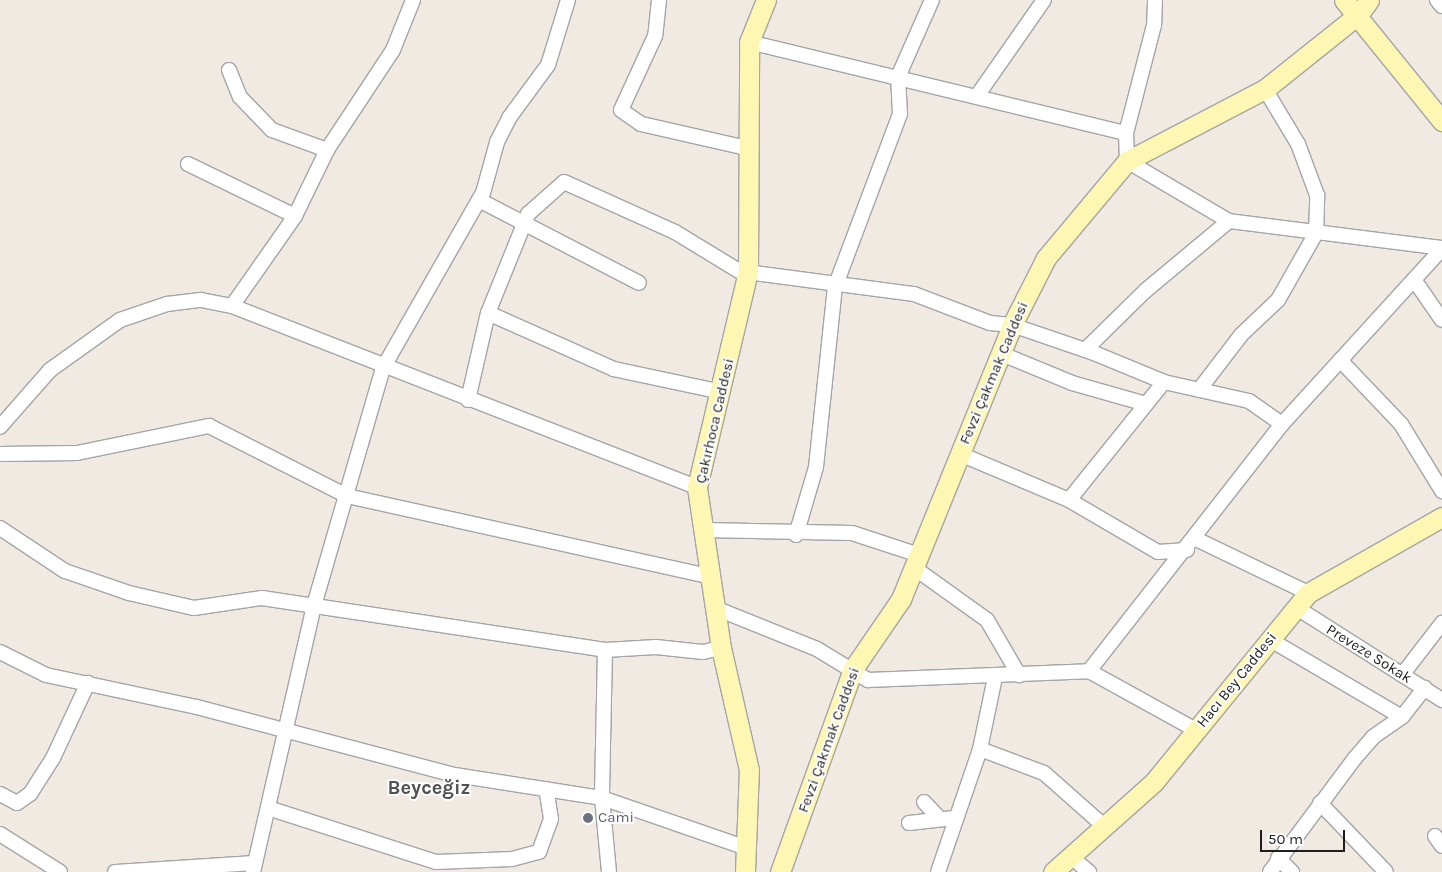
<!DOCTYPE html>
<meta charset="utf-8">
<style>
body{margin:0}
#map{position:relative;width:1442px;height:872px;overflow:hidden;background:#f0eae3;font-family:Karla,sans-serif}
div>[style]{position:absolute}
.roads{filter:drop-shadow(1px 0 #a5a5a5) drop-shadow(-1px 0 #a5a5a5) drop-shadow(0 1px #a5a5a5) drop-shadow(0 -1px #a5a5a5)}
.street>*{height:14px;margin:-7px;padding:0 7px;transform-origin:7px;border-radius:7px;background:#fff}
.secondary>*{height:19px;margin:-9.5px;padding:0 9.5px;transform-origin:9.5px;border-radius:9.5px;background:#fef6b3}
.dots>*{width:14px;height:14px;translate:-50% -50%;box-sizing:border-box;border:2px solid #fff;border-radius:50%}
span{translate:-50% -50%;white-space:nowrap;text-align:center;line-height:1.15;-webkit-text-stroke:4px #fff;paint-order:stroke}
.street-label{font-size:15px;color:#1e1e1e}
.worship-label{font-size:15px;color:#5b616d}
.left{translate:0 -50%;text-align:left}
.district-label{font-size:20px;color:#515151;font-weight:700}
.scale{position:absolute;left:1260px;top:830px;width:85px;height:22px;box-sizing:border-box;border:2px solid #1e1e1e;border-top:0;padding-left:6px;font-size:15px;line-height:18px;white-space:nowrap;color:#1e1e1e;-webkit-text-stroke:4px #fff;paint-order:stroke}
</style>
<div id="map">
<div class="roads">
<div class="street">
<div style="left:659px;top:0;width:36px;rotate:96deg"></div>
<div style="left:655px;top:36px;width:81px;rotate:114.7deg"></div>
<div style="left:621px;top:110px;width:24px;rotate:35deg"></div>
<div style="left:641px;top:124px;width:113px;rotate:12.8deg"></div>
<div style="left:1155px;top:0;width:25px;rotate:92deg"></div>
<div style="left:1154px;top:25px;width:112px;rotate:104.5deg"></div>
<div style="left:1126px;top:133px;width:28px;rotate:88deg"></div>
<div style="left:1127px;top:161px;width:118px;rotate:30.5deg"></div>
<div style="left:1229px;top:221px;width:215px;rotate:7.2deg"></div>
<div style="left:1437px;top:0;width:8px;rotate:50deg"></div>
<div style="left:749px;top:42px;width:388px;rotate:13.6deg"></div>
<div style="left:229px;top:70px;width:29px;rotate:68deg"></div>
<div style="left:240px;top:97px;width:46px;rotate:45.9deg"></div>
<div style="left:272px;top:130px;width:59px;rotate:20deg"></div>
<div style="left:977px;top:96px;width:117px;rotate:-55.1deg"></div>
<div style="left:188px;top:164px;width:119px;rotate:25.9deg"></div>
<div style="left:479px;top:200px;width:180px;rotate:27.4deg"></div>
<div style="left:1415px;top:281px;width:47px;rotate:55.3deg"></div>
<div style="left:232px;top:306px;width:110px;rotate:-55deg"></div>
<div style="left:295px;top:216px;width:73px;rotate:-64.1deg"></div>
<div style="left:327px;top:150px;width:120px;rotate:-56.6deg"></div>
<div style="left:393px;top:50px;width:54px;rotate:-68.2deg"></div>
<div style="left:488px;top:313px;width:138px;rotate:24deg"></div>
<div style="left:614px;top:369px;width:110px;rotate:12deg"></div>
<div style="left:1085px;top:350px;width:84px;rotate:-44.5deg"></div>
<div style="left:1145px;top:291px;width:109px;rotate:-39.8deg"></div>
<div style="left:1002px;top:354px;width:76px;rotate:22.5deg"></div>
<div style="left:1072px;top:383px;width:77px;rotate:15.8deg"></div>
<div style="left:1340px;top:360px;width:88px;rotate:46.4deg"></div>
<div style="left:1401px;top:424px;width:79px;rotate:58.5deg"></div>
<div style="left:1199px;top:390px;width:69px;rotate:-52.6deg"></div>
<div style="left:1241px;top:335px;width:51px;rotate:-43.4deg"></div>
<div style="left:1278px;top:300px;width:77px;rotate:-60.4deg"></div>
<div style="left:1316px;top:233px;width:38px;rotate:-88deg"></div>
<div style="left:1317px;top:195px;width:54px;rotate:-110.4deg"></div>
<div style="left:1298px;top:144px;width:64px;rotate:-121deg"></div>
<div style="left:468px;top:400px;width:89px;rotate:-77.1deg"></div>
<div style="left:488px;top:313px;width:107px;rotate:-68deg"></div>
<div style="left:528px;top:214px;width:48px;rotate:-41.6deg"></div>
<div style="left:564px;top:182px;width:122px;rotate:24.2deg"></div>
<div style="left:675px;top:232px;width:75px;rotate:31.4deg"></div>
<div style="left:739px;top:271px;width:177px;rotate:7.5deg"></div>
<div style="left:914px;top:294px;width:81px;rotate:20.9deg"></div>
<div style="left:990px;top:323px;width:22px;rotate:5deg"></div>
<div style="left:1012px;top:325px;width:87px;rotate:18.9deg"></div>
<div style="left:1094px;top:353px;width:76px;rotate:22.5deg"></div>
<div style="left:1164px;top:382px;width:87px;rotate:12.6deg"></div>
<div style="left:1249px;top:401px;width:40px;rotate:34.9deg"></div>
<div style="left:0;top:427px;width:76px;rotate:-48.7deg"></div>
<div style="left:50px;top:370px;width:86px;rotate:-35.5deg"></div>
<div style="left:120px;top:320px;width:50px;rotate:-18.8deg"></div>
<div style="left:167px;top:304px;width:34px;rotate:-7deg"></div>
<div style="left:201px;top:300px;width:32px;rotate:11deg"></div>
<div style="left:232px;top:306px;width:499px;rotate:21.3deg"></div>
<div style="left:0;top:454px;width:77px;rotate:-0.7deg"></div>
<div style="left:77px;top:453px;width:135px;rotate:-11.6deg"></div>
<div style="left:209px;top:426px;width:155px;rotate:26.9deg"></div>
<div style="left:347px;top:496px;width:373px;rotate:12.5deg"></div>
<div style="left:960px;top:454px;width:118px;rotate:22.9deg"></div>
<div style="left:1069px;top:500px;width:103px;rotate:30.3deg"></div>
<div style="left:1158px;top:552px;width:29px;rotate:-4deg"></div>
<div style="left:1069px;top:500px;width:151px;rotate:-51.2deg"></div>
<div style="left:0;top:528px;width:78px;rotate:33.5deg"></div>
<div style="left:65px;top:571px;width:68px;rotate:19deg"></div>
<div style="left:129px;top:593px;width:67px;rotate:13deg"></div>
<div style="left:194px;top:608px;width:69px;rotate:-8.4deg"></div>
<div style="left:262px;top:598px;width:347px;rotate:8.6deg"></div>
<div style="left:605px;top:650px;width:51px;rotate:-3.4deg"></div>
<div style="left:656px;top:647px;width:47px;rotate:6.1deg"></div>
<div style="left:703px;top:652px;width:18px;rotate:-13deg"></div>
<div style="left:703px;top:530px;width:149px;rotate:1.2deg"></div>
<div style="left:852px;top:533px;width:67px;rotate:18.2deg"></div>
<div style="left:796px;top:535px;width:71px;rotate:-73.6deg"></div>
<div style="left:816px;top:467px;width:181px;rotate:-84deg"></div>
<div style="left:835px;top:287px;width:185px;rotate:-69.4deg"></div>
<div style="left:900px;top:114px;width:37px;rotate:-93deg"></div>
<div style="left:898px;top:77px;width:84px;rotate:-66.2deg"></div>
<div style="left:1196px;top:539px;width:124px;rotate:25.7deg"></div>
<div style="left:913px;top:567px;width:91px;rotate:35.6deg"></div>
<div style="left:987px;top:620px;width:64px;rotate:59.8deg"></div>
<div style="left:715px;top:608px;width:110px;rotate:21.9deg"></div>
<div style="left:817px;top:649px;width:60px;rotate:31.3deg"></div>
<div style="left:868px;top:680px;width:221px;rotate:-2.3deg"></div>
<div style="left:1089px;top:671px;width:122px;rotate:28.9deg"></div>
<div style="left:1297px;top:608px;width:172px;rotate:32.4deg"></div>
<div style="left:1269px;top:639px;width:154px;rotate:30.4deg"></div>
<div style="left:605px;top:650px;width:148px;rotate:91.2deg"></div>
<div style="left:602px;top:798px;width:74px;rotate:84.6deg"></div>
<div style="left:0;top:652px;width:51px;rotate:26.6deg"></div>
<div style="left:46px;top:675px;width:154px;rotate:12deg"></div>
<div style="left:197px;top:707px;width:267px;rotate:14.8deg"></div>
<div style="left:455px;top:775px;width:149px;rotate:8.9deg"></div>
<div style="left:602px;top:798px;width:152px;rotate:19.1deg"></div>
<div style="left:1089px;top:671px;width:313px;rotate:-52deg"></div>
<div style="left:1282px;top:424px;width:237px;rotate:-47.6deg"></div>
<div style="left:1402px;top:675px;width:66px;rotate:-52.4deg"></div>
<div style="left:980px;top:749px;width:68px;rotate:20.6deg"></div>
<div style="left:1044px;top:773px;width:80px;rotate:41.5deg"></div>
<div style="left:0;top:794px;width:19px;rotate:28deg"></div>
<div style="left:17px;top:803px;width:16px;rotate:-35deg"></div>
<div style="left:30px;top:794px;width:43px;rotate:-57.4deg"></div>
<div style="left:53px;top:758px;width:83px;rotate:-65deg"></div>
<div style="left:924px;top:802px;width:22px;rotate:47deg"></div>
<div style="left:1320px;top:803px;width:95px;rotate:46.3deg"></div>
<div style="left:268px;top:808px;width:176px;rotate:17.8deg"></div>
<div style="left:436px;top:862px;width:76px;rotate:-2.3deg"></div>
<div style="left:512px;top:859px;width:28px;rotate:-15deg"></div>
<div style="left:539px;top:852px;width:35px;rotate:-70deg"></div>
<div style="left:551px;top:819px;width:30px;rotate:-99deg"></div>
<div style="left:909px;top:823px;width:45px;rotate:-6.3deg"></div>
<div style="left:0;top:834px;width:71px;rotate:32.3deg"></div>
<div style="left:1435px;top:836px;width:12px;rotate:55deg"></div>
<div style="left:1070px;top:856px;width:25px;rotate:40deg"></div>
<div style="left:1278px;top:858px;width:20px;rotate:45deg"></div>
<div style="left:115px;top:872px;width:140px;rotate:-3.7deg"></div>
<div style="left:253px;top:872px;width:270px;rotate:-77.1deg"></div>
<div style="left:313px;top:609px;width:251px;rotate:-73.8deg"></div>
<div style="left:383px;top:368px;width:202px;rotate:-60.3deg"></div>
<div style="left:483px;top:193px;width:53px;rotate:-74.6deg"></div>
<div style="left:497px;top:142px;width:27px;rotate:-63deg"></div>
<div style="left:509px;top:118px;width:66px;rotate:-53.7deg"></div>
<div style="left:548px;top:65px;width:68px;rotate:-72.9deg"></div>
<div style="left:938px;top:872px;width:130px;rotate:-71.1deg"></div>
<div style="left:980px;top:749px;width:74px;rotate:-78.2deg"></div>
<div style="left:1270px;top:872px;width:142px;rotate:-53.3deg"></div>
<div style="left:1355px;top:758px;width:28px;rotate:-49deg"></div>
<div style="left:1373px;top:737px;width:35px;rotate:-35deg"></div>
<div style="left:1402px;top:717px;width:37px;rotate:-52deg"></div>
</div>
<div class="secondary">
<div style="left:1344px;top:0;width:156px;rotate:51deg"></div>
<div style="left:745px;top:872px;width:102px;rotate:-87.8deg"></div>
<div style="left:749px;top:770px;width:125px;rotate:-102.9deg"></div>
<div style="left:721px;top:648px;width:163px;rotate:-98.5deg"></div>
<div style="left:697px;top:487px;width:222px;rotate:-76.7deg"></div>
<div style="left:748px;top:271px;width:229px;rotate:-89.7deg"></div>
<div style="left:749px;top:42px;width:45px;rotate:-68deg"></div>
<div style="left:780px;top:872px;width:216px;rotate:-70.2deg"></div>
<div style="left:853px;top:669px;width:85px;rotate:-55.6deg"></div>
<div style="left:901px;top:599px;width:296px;rotate:-67.9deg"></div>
<div style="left:1012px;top:325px;width:75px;rotate:-63.1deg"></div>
<div style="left:1046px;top:258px;width:126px;rotate:-50.1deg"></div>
<div style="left:1127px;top:161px;width:156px;rotate:-27.6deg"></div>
<div style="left:1265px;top:89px;width:120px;rotate:-38.6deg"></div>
<div style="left:1359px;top:14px;width:17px;rotate:-54deg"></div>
<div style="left:1053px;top:872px;width:135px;rotate:-41.7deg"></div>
<div style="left:1154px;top:782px;width:244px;rotate:-50.8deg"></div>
<div style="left:1308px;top:593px;width:154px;rotate:-29.6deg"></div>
</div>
</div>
<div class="dots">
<div style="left:588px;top:818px;background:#6b7280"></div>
</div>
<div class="street-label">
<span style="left:994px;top:373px;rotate:-67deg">Fevzi Çakmak Caddesi</span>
<span style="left:715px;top:421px;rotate:-77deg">Çakırhoca Caddesi</span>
<span style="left:1369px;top:654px;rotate:32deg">Preveze Sokak</span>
<span style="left:1237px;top:680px;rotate:-51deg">Hacı Bey Caddesi</span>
<span style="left:829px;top:740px;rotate:-70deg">Fevzi Çakmak Caddesi</span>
</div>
<div class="worship-label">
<span class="left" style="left:598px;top:818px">Cami</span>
</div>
<div class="district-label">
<span style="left:429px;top:787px">Beyceğiz</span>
</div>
<div class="scale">50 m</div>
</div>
